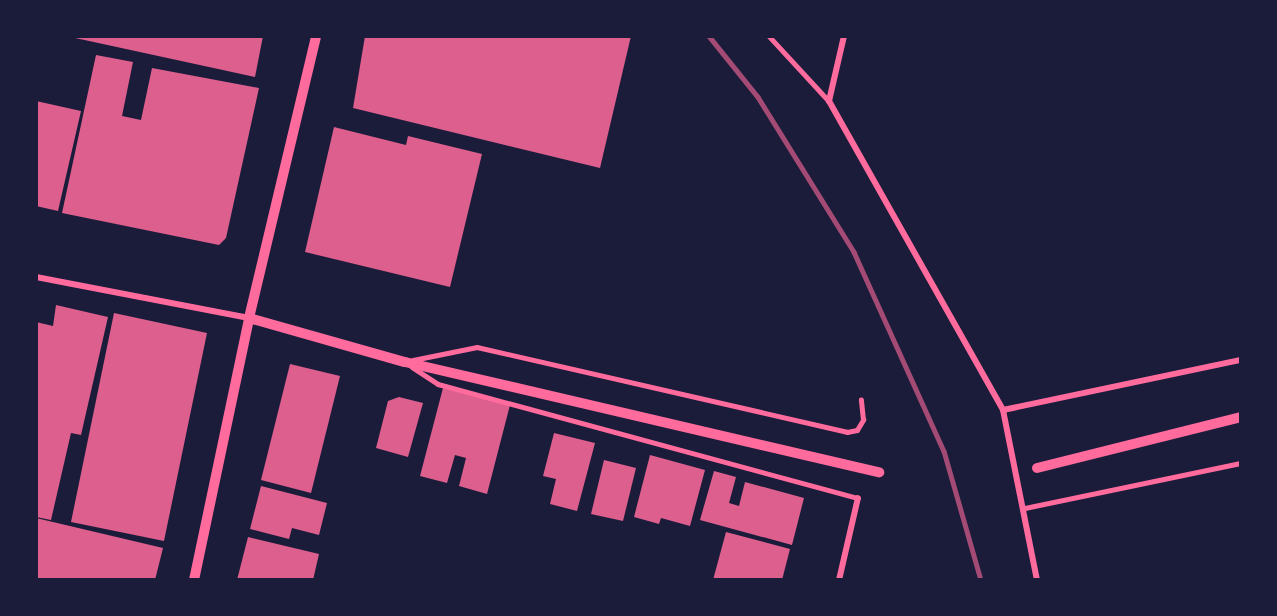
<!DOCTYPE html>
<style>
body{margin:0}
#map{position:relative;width:1277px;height:616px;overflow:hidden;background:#1b1b3a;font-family:Raleway,sans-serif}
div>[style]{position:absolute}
.building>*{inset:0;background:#dd5f8e}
.service>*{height:4.5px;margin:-2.25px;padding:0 2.25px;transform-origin:2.25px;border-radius:2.25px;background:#ff6b9d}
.minor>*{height:6px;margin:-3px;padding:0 3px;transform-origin:3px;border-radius:3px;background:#ff6b9d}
.tertiary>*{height:10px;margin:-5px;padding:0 5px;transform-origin:5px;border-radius:5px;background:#ff6b9d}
.rail>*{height:4.5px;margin:-2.25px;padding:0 2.25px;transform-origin:2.25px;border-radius:2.25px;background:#a44b75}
span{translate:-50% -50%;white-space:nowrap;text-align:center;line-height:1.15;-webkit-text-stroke:6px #1b1b3a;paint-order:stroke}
.frame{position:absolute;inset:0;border:38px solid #1b1b3a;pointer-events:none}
</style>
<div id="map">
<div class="building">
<div style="clip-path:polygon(66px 36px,263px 36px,255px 77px)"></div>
<div style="clip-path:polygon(365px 36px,631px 36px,600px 168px,353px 108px)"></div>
<div style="clip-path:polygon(96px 55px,133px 62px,122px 116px,141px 120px,152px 68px,259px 88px,226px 238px,219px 245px,62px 213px)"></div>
<div style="clip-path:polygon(36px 101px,81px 111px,58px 211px,36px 206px)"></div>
<div style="clip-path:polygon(334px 127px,406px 145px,408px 136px,482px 154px,450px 287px,305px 252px)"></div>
<div style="clip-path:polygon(56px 305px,108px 317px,81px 435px,71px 433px,51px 520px,36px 517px,36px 322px,53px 326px)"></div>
<div style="clip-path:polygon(114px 313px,207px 333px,164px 541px,71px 522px)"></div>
<div style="clip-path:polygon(290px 364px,340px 376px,311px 493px,261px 480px)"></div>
<div style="clip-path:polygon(443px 388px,510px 405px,487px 494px,459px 486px,466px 458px,455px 455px,447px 483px,420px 476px)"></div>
<div style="clip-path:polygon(399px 397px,423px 403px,408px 457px,376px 448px,388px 401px)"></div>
<div style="clip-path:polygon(554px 433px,595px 443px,577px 511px,550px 504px,556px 479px,543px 476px)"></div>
<div style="clip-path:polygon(650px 455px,705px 470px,690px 526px,661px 518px,659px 524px,634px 517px)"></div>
<div style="clip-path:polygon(604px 460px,636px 468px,623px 521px,591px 514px)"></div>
<div style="clip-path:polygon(714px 471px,736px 477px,729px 503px,739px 506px,745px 482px,804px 498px,792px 545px,700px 520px)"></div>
<div style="clip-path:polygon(261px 486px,327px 503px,319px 535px,292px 528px,289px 539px,250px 529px)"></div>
<div style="clip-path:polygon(36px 518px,163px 548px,155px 580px,36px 580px)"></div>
<div style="clip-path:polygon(726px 532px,790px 549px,782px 580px,713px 580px)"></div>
<div style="clip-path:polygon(248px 537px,319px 554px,313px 580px,237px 580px)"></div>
</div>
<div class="service">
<div style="left:769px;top:36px;width:88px;rotate:47.3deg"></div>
<div style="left:413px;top:360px;width:65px;rotate:-11.5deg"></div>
<div style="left:477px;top:347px;width:380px;rotate:12.9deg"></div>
<div style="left:847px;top:432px;width:10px;rotate:-11deg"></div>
<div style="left:857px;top:430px;width:12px;rotate:-59deg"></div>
<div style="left:863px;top:420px;width:20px;rotate:-96deg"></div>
<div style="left:412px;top:367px;width:31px;rotate:33deg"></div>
<div style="left:438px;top:384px;width:435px;rotate:15.2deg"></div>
<div style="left:1025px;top:508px;width:221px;rotate:-11.8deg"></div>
</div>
<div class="minor">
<div style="left:844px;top:36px;width:67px;rotate:103deg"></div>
<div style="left:829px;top:101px;width:355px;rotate:60.6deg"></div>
<div style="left:1003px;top:410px;width:173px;rotate:78.7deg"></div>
<div style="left:36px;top:277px;width:217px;rotate:10.9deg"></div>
<div style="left:1003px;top:410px;width:243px;rotate:-11.9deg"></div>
<div style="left:839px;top:580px;width:84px;rotate:-77deg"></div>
</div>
<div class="tertiary">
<div style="left:249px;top:318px;width:162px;rotate:15.8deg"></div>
<div style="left:405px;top:362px;width:487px;rotate:13.1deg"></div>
<div style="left:1037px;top:468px;width:210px;rotate:-14deg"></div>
<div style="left:194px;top:580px;width:268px;rotate:-78.1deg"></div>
<div style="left:249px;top:318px;width:290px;rotate:-76.6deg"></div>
</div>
<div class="rail">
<div style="left:709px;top:36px;width:78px;rotate:51.2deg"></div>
<div style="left:758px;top:97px;width:182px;rotate:58.2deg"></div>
<div style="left:854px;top:252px;width:218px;rotate:65.7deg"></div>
<div style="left:944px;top:451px;width:134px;rotate:74deg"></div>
</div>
<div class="frame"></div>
</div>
